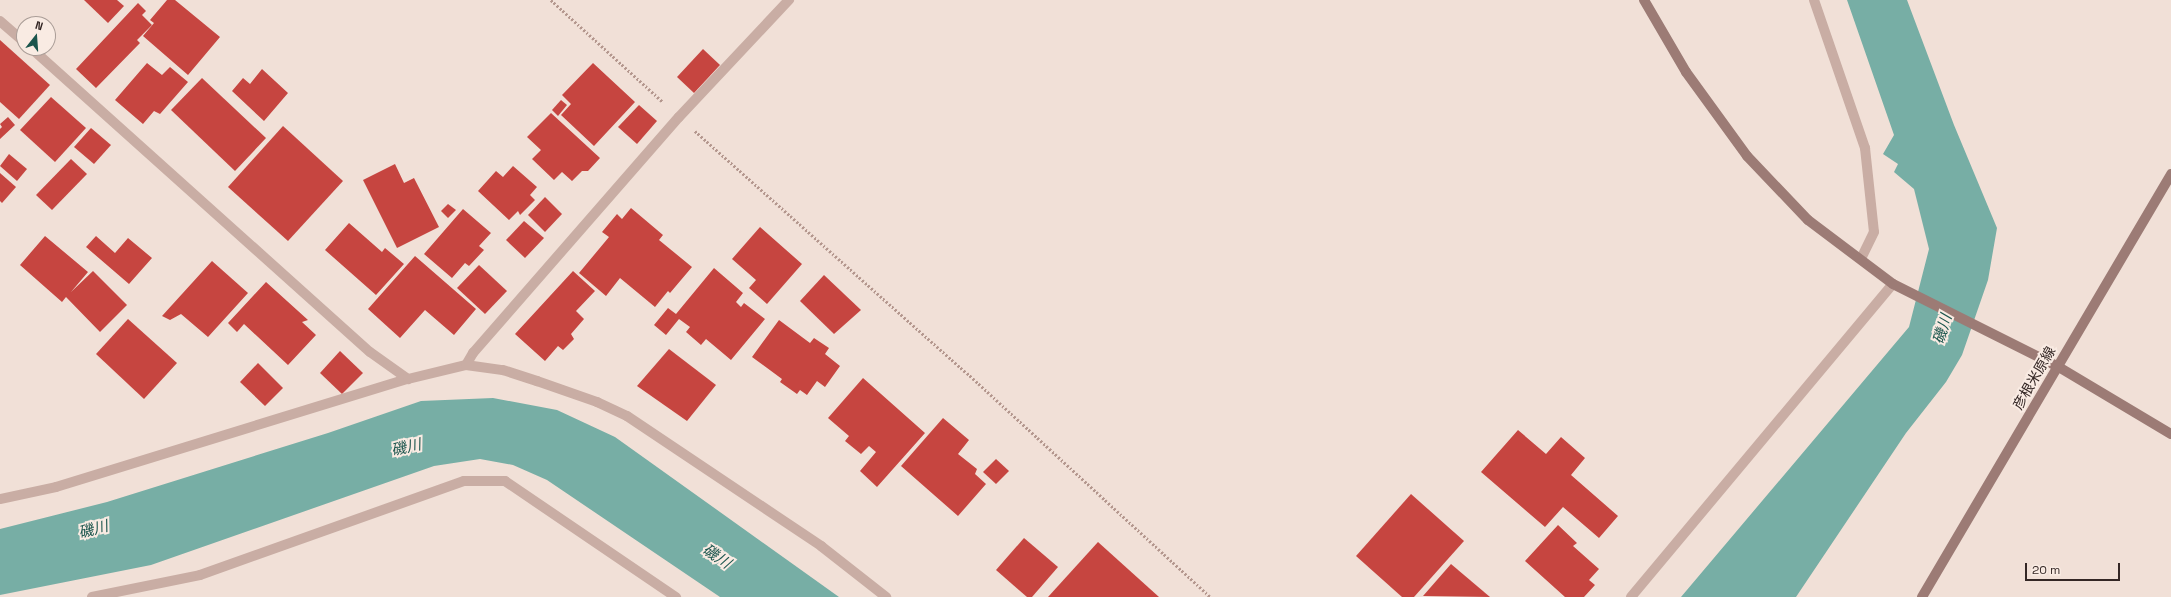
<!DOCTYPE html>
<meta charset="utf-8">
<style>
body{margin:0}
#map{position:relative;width:2171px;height:597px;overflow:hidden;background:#f1e0d7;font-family:"Space Grotesk","Noto Sans JP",sans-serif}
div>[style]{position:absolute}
.water>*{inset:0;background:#77aea5}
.building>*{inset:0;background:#c64540}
.path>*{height:2.5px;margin-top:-1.25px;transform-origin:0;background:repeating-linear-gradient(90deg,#b4978e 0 2px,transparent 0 4px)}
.street>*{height:10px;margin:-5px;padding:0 5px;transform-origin:5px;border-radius:5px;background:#c9ada4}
.secondary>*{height:10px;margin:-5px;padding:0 5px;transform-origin:5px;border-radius:5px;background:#9c7b75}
span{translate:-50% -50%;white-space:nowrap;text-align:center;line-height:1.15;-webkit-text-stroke:4px #f9ebe3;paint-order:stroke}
.street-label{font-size:14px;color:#342725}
.water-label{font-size:15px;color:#1b554d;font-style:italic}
.north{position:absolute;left:16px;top:16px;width:40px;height:40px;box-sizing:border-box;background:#f9ebe3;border:1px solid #aa9d97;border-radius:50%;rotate:17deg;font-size:11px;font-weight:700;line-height:16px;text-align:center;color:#342725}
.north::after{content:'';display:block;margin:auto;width:14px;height:18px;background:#1b554d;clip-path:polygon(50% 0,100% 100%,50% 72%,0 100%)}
.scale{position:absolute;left:2025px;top:563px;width:95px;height:18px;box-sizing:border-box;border:2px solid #342725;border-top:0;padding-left:5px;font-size:12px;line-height:14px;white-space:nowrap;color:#342725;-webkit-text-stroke:3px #f9ebe3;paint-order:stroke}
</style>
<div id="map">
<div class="water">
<div style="clip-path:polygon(1847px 0,1907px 0,1954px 125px,1997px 228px,1988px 280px,1962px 355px,1946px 382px,1906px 433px,1796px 597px,1681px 597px,1909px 327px,1929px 249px,1914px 189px,1894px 172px,1898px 164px,1883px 154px,1894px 135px)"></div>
<div style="clip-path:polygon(493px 398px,557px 410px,615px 437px,839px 597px,720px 597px,547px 480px,513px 465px,480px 459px,434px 466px,151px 565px,0 595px,0 529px,107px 502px,328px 433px,421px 401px)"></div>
</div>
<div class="building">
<div style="clip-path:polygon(84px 0,117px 0,124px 6px,108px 23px)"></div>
<div style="clip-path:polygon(167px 0,175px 0,220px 37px,188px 75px,143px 36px,154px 23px,150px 20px)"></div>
<div style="clip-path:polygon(138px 3px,146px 11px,142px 15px,152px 25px,137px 40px,140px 43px,96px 88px,76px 69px)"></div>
<div style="clip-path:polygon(0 40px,50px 85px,19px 119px,0 102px)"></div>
<div style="clip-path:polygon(703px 49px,720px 65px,694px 93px,677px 77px)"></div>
<div style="clip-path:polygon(147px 63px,162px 75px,170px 67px,188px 82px,160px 114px,154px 111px,143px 124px,115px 100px)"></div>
<div style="clip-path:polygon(593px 63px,635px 102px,594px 146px,561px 115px,571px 104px,562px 95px)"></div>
<div style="clip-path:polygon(262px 69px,288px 93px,264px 121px,232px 91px,243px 78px,250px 84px)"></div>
<div style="clip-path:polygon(202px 78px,266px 138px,235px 171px,171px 110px)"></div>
<div style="clip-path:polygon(51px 97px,86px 128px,55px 162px,20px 130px)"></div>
<div style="clip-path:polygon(561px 100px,567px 105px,558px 116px,552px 110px)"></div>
<div style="clip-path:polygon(639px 105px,657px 121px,637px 144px,618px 127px)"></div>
<div style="clip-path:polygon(551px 113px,600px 158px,588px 171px,582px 171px,572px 181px,562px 172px,554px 180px,532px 159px,541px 150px,527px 137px)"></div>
<div style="clip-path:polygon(8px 117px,15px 125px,0 139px,0 129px,2px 127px,0 124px)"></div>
<div style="clip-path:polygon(283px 126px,343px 181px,288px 241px,228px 187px)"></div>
<div style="clip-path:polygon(91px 128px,111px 145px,94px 164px,74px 147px)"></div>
<div style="clip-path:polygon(9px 154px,27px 169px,17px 181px,0 166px)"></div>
<div style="clip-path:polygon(71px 159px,87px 174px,52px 210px,36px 195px)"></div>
<div style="clip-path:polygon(395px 164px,404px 183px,414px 178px,439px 227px,397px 248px,363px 180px)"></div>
<div style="clip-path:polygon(513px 166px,537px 187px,530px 195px,535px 200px,520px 215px,518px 211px,509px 220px,478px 191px,496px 171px,503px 177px)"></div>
<div style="clip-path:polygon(0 173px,16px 187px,2px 203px,0 201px)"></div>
<div style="clip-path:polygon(545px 197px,562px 214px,545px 232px,528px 215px)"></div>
<div style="clip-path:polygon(448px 204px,456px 210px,448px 218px,441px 211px)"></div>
<div style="clip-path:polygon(631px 208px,663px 235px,659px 240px,692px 267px,670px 293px,668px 291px,655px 307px,620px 278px,606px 296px,579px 273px,609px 237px,602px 232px,617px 214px,622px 219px)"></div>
<div style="clip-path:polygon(463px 209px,491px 233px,479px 246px,484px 250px,469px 266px,465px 263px,452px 278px,424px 254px)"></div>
<div style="clip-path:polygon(524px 221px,544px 238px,525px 258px,506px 240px)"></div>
<div style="clip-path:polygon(349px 223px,382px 252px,385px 248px,404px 264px,376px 295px,325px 250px)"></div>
<div style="clip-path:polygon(760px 227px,802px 264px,767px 304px,749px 288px,756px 280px,732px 259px)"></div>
<div style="clip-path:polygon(45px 236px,88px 272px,71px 292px,93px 271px,127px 305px,100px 332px,66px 297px,62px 302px,20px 265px)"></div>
<div style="clip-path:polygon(96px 236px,115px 253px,128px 238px,152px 258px,129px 284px,86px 247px)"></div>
<div style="clip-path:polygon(415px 256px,476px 309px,454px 335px,425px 310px,400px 338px,368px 309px)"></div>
<div style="clip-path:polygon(212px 261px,248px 293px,208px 337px,181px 314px,170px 320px,162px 316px)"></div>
<div style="clip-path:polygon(479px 265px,507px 291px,485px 314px,457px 288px)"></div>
<div style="clip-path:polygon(714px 268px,743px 293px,736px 302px,741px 307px,744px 303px,765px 319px,731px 360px,706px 339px,701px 345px,686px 332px,690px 327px,679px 319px,666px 335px,654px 325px,668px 308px,676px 314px)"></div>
<div style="clip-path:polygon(573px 271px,595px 291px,576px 311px,584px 319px,571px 334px,574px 339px,563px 350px,558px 346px,545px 361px,515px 334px)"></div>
<div style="clip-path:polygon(824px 275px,861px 310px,834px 334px,800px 301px)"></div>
<div style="clip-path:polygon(266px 282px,308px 320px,302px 322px,316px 335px,288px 365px,244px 324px,237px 332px,228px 323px)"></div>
<div style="clip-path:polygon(128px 319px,177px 363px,144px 399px,96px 354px)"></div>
<div style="clip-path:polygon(779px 320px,810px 343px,814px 338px,829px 348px,825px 354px,840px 366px,825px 387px,817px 381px,807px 395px,800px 390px,797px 394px,780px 382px,782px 379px,752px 357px)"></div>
<div style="clip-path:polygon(669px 349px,716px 385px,687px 421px,637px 386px)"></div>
<div style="clip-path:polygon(340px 351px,363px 373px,342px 394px,320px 373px)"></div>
<div style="clip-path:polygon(258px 363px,283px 388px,265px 406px,240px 382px)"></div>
<div style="clip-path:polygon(863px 378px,925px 433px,877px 487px,860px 471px,876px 452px,869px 446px,861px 454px,845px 441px,849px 436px,828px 418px)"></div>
<div style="clip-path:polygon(943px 418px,969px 440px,958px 454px,977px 469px,975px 474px,986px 484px,958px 516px,901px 466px)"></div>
<div style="clip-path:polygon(1518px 430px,1546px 454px,1561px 437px,1585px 458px,1571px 475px,1618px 516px,1599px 538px,1563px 507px,1545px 527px,1481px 472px)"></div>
<div style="clip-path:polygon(996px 459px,1009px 471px,996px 484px,983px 472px)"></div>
<div style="clip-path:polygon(1411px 494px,1464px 541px,1414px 597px,1402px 597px,1356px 556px)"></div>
<div style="clip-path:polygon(1558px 525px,1577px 543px,1573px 546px,1599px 569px,1589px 580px,1595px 585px,1584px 597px,1565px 597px,1525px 561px)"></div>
<div style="clip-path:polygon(1024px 538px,1058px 567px,1032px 597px,1027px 597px,996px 570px)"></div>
<div style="clip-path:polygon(1098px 542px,1159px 597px,1048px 597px)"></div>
<div style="clip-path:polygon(1451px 564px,1490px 597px,1423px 596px)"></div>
</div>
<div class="path">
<div style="left:551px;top:0;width:151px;rotate:42.3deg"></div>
<div style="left:695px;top:131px;width:364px;rotate:41.7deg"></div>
<div style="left:967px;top:373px;width:331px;rotate:42.6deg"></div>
</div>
<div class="street">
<div style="left:1814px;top:0;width:157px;rotate:71deg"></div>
<div style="left:1865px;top:148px;width:84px;rotate:83.9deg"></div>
<div style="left:1874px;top:232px;width:30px;rotate:116deg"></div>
<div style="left:0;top:21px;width:32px;rotate:41deg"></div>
<div style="left:31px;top:48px;width:455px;rotate:41.9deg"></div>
<div style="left:370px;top:352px;width:47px;rotate:35.4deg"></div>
<div style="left:466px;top:365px;width:14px;rotate:-60deg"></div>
<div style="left:473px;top:353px;width:313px;rotate:-48.9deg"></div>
<div style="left:679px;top:117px;width:161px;rotate:-46.8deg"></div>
<div style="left:0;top:499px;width:57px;rotate:-12.1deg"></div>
<div style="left:56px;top:487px;width:368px;rotate:-17.1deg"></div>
<div style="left:408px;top:379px;width:60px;rotate:-13.6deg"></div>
<div style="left:466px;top:365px;width:37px;rotate:8deg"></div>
<div style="left:503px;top:370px;width:36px;rotate:18deg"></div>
<div style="left:537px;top:381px;width:64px;rotate:19.3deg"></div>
<div style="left:597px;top:402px;width:33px;rotate:25deg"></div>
<div style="left:627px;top:416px;width:234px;rotate:33.8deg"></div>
<div style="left:821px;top:546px;width:83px;rotate:38.1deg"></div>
<div style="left:92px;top:597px;width:110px;rotate:-11.5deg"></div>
<div style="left:200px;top:575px;width:280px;rotate:-19.6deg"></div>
<div style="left:464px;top:481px;width:41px"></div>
<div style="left:505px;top:481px;width:207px;rotate:34.2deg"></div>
<div style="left:1631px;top:597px;width:408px;rotate:-50.1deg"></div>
</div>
<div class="secondary">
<div style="left:1644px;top:0;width:83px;rotate:59.7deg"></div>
<div style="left:1686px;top:72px;width:104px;rotate:54deg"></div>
<div style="left:1747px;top:156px;width:88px;rotate:46.4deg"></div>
<div style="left:1808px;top:220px;width:106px;rotate:37deg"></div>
<div style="left:1893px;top:284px;width:183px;rotate:26.6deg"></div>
<div style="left:2057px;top:366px;width:133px;rotate:30.8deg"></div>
<div style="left:1922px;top:597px;width:491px;rotate:-59.5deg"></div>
</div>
<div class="street-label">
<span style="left:2034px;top:378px;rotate:-60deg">彦根米原線</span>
</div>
<div class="water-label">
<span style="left:1942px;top:329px;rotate:-74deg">磯川</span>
<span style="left:406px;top:447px;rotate:-13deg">磯川</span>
<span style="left:93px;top:529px;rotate:-15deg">磯川</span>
<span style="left:717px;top:556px;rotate:34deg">磯川</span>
</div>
<div class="north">N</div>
<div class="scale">20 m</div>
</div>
